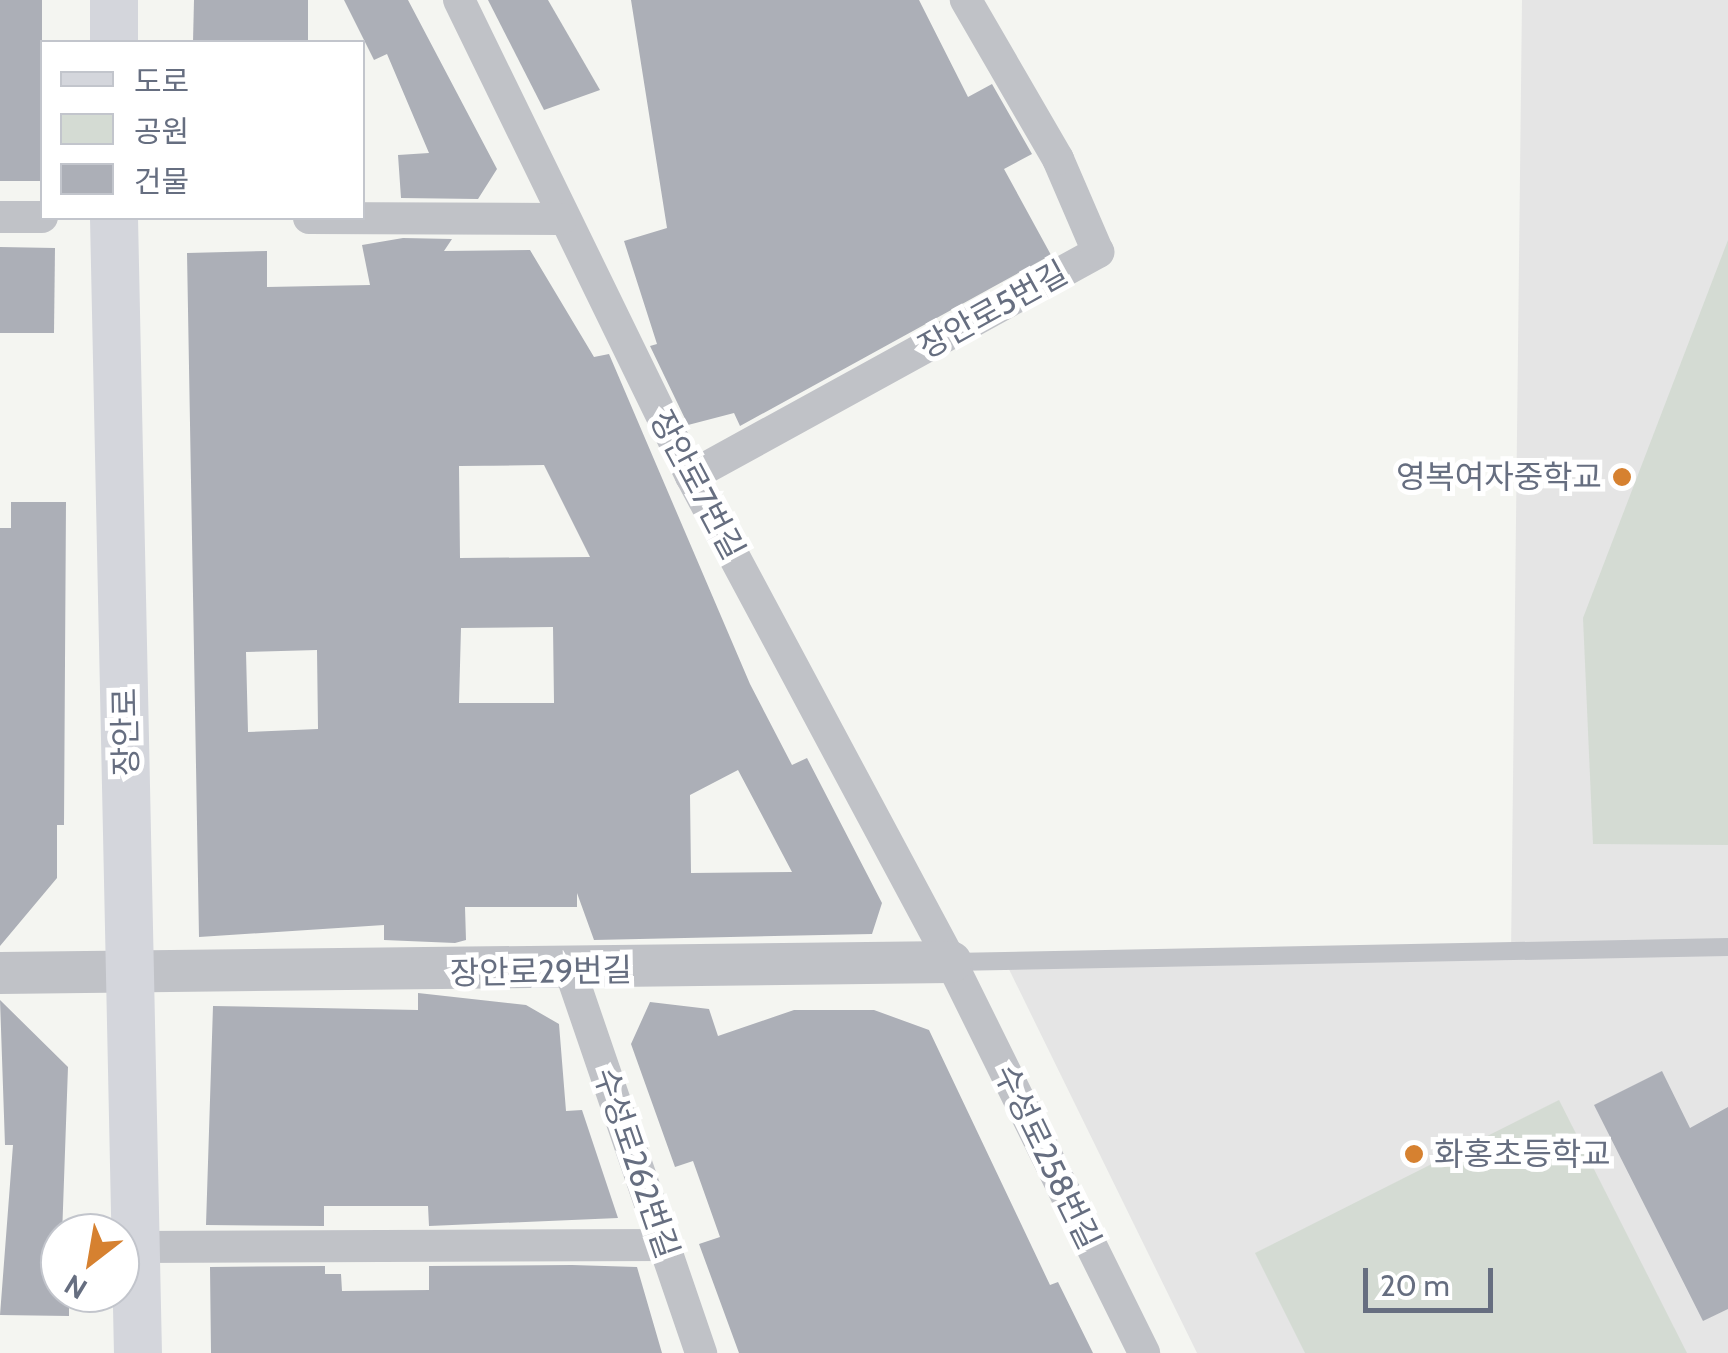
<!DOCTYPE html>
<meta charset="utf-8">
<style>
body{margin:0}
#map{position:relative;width:1728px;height:1353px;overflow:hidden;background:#f4f5f1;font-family:Cabin,"Noto Sans KR",sans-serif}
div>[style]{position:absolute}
.built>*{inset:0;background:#e5e5e5}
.green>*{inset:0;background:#d4dbd3}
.building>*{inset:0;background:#acafb7}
.service>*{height:18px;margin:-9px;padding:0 9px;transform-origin:9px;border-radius:9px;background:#c0c2c7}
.minor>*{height:32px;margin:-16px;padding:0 16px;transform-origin:16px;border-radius:16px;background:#c0c2c7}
.tertiary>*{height:42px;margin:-21px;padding:0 21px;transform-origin:21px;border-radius:21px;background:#c0c2c7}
.secondary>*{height:48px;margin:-24px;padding:0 24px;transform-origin:24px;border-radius:24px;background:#d4d6dc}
.dots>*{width:28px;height:28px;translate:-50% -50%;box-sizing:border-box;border:5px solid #fff;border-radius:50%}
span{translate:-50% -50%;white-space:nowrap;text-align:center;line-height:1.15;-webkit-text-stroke:10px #fff;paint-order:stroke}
.street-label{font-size:32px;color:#666e80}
.poi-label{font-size:32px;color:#666e80}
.right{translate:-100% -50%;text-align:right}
.left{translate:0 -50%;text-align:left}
.legend{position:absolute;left:40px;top:40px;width:325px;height:180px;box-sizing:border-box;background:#fff;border:2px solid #c2c5cc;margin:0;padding:12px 18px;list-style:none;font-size:30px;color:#666e80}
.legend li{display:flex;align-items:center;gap:20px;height:50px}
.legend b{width:50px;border:2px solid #c2c5cc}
.north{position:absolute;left:40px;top:1213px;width:100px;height:100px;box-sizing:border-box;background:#fff;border:2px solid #c2c5cc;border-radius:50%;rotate:211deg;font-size:28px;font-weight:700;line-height:40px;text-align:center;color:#666e80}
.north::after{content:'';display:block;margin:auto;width:35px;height:45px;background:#d68130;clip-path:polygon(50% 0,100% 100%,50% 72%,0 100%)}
.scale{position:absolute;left:1363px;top:1268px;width:130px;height:45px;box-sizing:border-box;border:5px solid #666e80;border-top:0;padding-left:12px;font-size:30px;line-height:35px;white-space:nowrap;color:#666e80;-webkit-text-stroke:8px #fff;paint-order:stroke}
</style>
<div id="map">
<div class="built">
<div style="clip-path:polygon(1522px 0,1728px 0,1728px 1353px,1197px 1353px,1002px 955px,1511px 954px)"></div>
</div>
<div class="green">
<div style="clip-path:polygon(1728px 240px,1728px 845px,1593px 844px,1583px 618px)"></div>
<div style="clip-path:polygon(1559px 1100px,1687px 1353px,1305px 1353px,1255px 1253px)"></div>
</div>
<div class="building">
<div style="clip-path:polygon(0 0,42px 0,42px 181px,0 181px)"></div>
<div style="clip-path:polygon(194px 0,308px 0,308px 42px,193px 42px)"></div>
<div style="clip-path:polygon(344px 0,408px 0,497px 169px,478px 199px,401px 198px,398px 155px,429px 153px,387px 54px,374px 60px)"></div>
<div style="clip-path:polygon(488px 0,548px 0,600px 90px,544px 110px)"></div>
<div style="clip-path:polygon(631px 0,919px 0,968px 97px,992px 84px,1032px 154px,1004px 169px,1051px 255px,740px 426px,734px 413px,688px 425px,650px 346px,657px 344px,624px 241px,667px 228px)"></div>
<div style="clip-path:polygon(evenodd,403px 238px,452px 239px,444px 251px,530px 250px,594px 357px,609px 354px,750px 684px,792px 765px,807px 758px,882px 903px,872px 934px,594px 940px,577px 893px,577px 907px,465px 907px,466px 940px,455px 943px,384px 940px,384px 925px,199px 937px,187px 253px,267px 251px,267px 287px,370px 285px,362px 245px,403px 238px,544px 465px,590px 557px,460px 558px,459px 466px,544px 465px,403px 238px,553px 627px,554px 703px,459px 703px,461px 628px,553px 627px,403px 238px,317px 650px,318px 729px,248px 732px,246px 652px,317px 650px,403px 238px,738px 770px,792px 872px,691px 873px,690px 795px,738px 770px)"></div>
<div style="clip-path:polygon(0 247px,55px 248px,54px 333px,0 333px)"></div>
<div style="clip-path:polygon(11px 502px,66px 502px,64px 825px,57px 825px,57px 878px,0 946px,0 528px,11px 528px)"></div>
<div style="clip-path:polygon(418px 993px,526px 1005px,559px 1024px,566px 1111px,582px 1110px,618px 1218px,429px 1226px,428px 1206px,324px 1206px,324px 1226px,206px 1225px,213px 1006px,418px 1010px)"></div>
<div style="clip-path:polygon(0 1000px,68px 1067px,60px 1293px,69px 1293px,69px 1316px,0 1315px,13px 1145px,5px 1145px)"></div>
<div style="clip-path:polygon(650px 1002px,709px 1009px,718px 1036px,794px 1010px,874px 1010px,929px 1030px,1050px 1285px,1058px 1282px,1093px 1353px,739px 1353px,699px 1244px,720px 1237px,693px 1161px,675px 1167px,631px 1044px)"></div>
<div style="clip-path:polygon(1662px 1071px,1690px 1128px,1728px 1107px,1728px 1309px,1703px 1321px,1594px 1105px)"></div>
<div style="clip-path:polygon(572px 1265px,637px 1267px,662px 1353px,211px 1353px,210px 1267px,325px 1266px,325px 1274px,341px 1274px,342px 1291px,429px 1290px,429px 1266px)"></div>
</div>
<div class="service">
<div style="left:951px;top:962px;width:777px;rotate:-1.11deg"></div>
</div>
<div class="minor">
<div style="left:459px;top:0;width:530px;rotate:64.02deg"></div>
<div style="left:691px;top:476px;width:551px;rotate:61.85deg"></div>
<div style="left:951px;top:962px;width:436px;rotate:63.7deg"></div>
<div style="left:0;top:217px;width:42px"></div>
<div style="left:309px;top:218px;width:252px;rotate:0.2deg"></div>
<div style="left:691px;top:476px;width:465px;rotate:-28.8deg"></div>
<div style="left:1098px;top:252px;width:101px;rotate:-113.3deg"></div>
<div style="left:1058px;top:159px;width:184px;rotate:-120.1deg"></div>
<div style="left:571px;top:973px;width:402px;rotate:71.1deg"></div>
<div style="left:136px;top:1247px;width:528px;rotate:-0.22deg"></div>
</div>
<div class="tertiary">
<div style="left:0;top:973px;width:951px;rotate:-0.66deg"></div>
</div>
<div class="secondary">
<div style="left:114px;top:0;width:42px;rotate:90deg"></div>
<div style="left:114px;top:218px;width:1135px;rotate:88.79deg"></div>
</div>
<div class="dots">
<div style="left:1622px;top:477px;background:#d68130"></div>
<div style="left:1414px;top:1154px;background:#d68130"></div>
</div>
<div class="street-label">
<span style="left:993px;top:310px;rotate:-29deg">장안로5번길</span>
<span style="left:697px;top:485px;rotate:62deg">장안로7번길</span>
<span style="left:126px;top:732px;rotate:-91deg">장안로</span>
<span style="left:541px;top:972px;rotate:-1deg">장안로29번길</span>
<span style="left:1047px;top:1157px;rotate:64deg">수성로258번길</span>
<span style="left:636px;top:1163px;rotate:71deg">수성로262번길</span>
</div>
<div class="poi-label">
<span class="right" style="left:1602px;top:477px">영복여자중학교</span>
<span class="left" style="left:1434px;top:1154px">화홍초등학교</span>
</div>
<ul class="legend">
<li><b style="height:12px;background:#d4d6dc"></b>도로</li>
<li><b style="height:28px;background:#d4dbd3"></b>공원</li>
<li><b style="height:28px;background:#acafb7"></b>건물</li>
</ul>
<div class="north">N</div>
<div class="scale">20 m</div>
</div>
